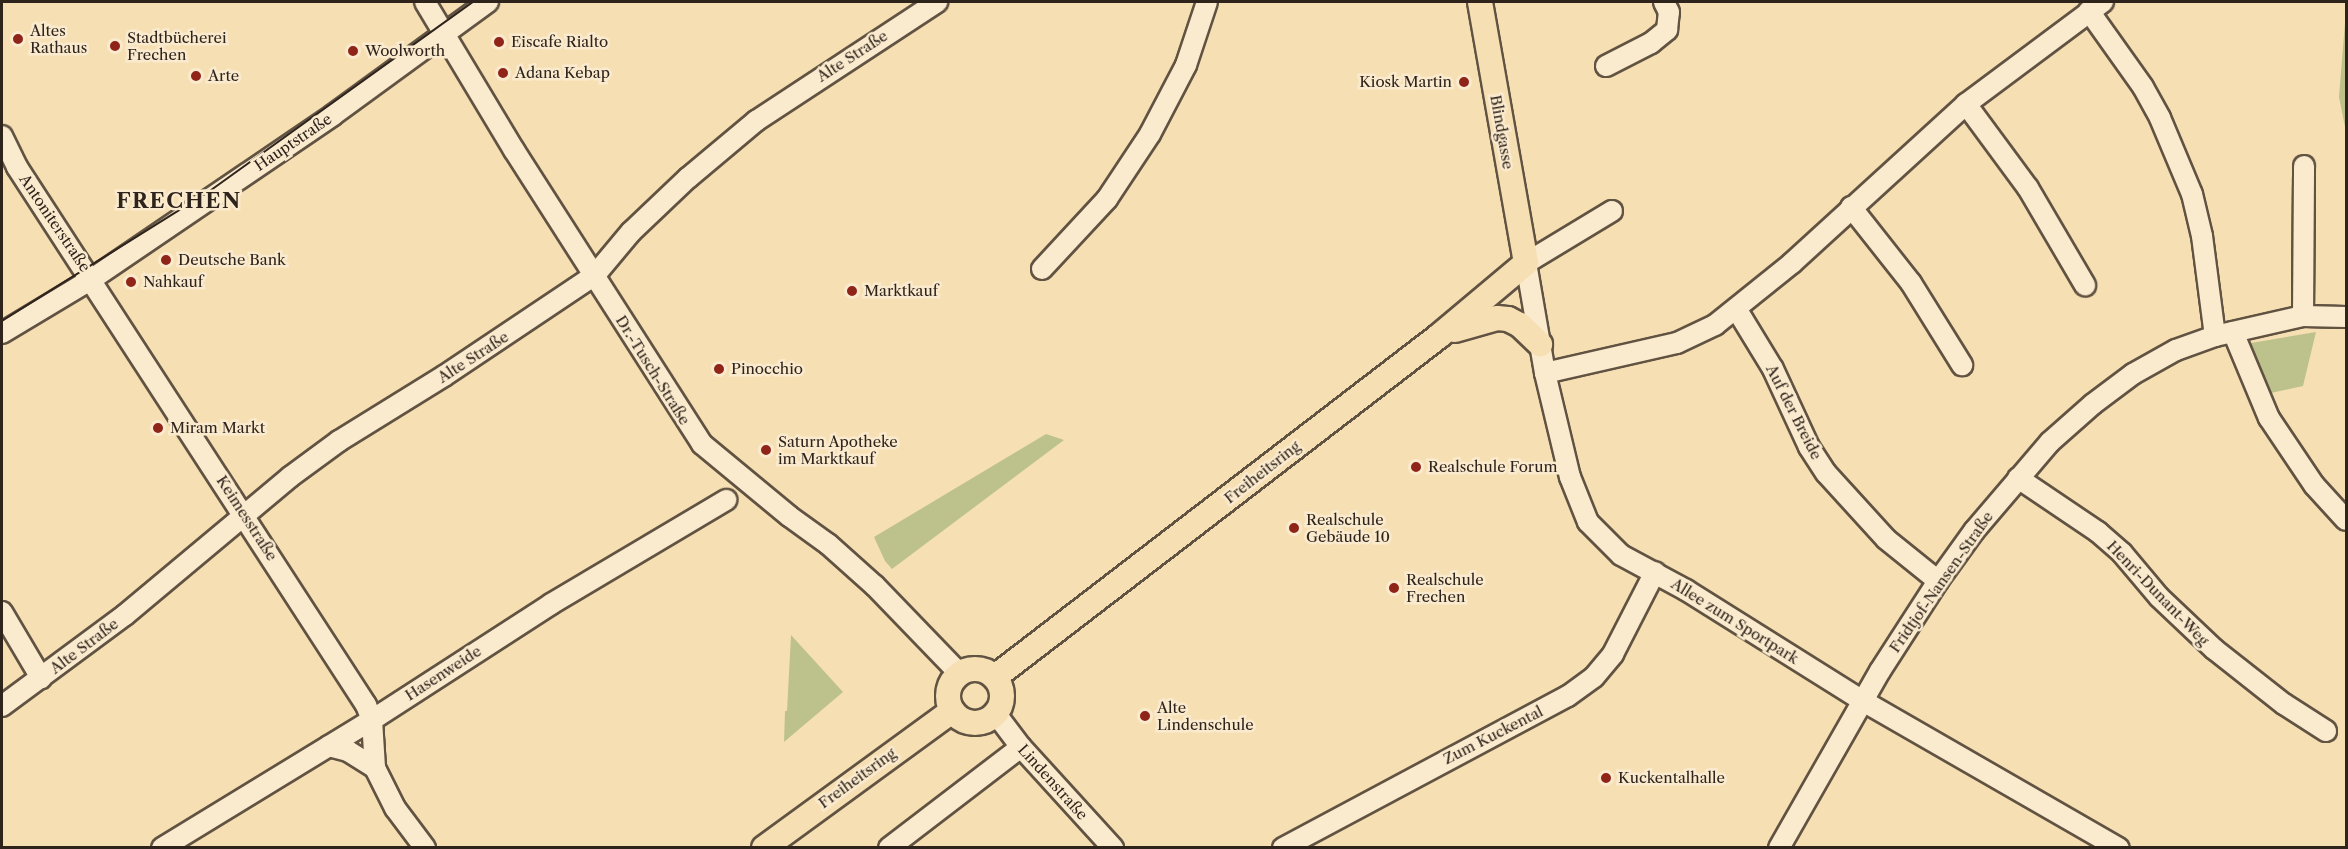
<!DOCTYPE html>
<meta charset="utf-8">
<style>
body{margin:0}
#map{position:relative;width:2348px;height:849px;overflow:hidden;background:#f7dfb4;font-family:"Libre Caslon Text",serif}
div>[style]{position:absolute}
.green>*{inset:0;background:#bdc28d}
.roads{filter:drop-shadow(2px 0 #615342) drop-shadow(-2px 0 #615342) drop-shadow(0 2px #615342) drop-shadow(0 -2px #615342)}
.minor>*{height:20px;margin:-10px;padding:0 10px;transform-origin:10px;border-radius:10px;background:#faeace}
.major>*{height:24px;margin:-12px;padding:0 12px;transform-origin:12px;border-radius:12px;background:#f7dfb4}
.major>.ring{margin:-12px;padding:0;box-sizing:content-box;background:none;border:24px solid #f7dfb4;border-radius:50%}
.tram>*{height:1.5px;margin:-0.75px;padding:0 0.75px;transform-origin:0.75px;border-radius:0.75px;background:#2f241c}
.dots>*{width:16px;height:16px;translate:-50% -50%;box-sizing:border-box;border:3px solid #faeace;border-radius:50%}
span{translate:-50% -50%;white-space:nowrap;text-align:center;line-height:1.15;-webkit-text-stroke:5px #faeace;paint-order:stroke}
.poi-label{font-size:15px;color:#2f241c}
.left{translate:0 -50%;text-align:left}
.right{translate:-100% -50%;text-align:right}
.street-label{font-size:15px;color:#2f241c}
.district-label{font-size:21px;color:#2f241c;font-weight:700;letter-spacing:1.5px}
.frame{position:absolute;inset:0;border:3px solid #2f241c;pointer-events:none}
</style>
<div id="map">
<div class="green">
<div style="clip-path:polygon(2346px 10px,2346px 132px,2339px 97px)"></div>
<div style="clip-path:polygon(2316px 332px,2303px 386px,2262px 395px,2249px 348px,2251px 343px)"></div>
<div style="clip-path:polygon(1046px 434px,1064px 440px,892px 569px,885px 561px,874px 537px)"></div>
<div style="clip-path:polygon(791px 635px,843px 692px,784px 742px,785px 711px,787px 711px)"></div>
</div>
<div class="roads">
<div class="minor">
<div style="left:425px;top:2px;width:173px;rotate:59deg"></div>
<div style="left:514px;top:150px;width:349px;rotate:57.4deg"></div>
<div style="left:702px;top:444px;width:113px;rotate:39.6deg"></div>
<div style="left:789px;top:516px;width:48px;rotate:35.7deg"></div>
<div style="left:828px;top:544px;width:63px;rotate:41.8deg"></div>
<div style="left:875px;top:586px;width:121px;rotate:46deg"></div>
<div style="left:2089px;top:11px;width:93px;rotate:54.6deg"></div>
<div style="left:2143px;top:87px;width:35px;rotate:61deg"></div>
<div style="left:2160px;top:118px;width:82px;rotate:67.2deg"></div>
<div style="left:2192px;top:194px;width:43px;rotate:76.6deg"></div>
<div style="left:2202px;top:236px;width:101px;rotate:82.6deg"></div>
<div style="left:1606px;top:66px;width:51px;rotate:-27.1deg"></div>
<div style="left:1651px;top:43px;width:21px;rotate:-39deg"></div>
<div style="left:1667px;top:30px;width:18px;rotate:-84deg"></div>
<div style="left:1669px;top:12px;width:11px;rotate:-117deg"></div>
<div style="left:1966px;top:104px;width:104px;rotate:53.6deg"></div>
<div style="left:2028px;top:188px;width:113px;rotate:59.6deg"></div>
<div style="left:2px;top:136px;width:34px;rotate:64deg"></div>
<div style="left:17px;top:167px;width:641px;rotate:57.03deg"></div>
<div style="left:366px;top:705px;width:16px;rotate:68deg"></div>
<div style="left:372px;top:720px;width:48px;rotate:86.4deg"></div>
<div style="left:375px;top:768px;width:45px;rotate:63.4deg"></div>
<div style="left:395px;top:808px;width:50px;rotate:53.1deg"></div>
<div style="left:1851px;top:207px;width:97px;rotate:51.7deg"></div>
<div style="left:1911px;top:283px;width:97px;rotate:58.1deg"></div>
<div style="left:1612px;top:211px;width:100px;rotate:148.8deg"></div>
<div style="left:1526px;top:263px;width:112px;rotate:80.2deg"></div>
<div style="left:1545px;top:373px;width:107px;rotate:76.5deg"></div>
<div style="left:1570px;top:477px;width:48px;rotate:68.2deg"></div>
<div style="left:1588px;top:522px;width:47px;rotate:45deg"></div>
<div style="left:1621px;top:555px;width:74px;rotate:28.3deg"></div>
<div style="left:1686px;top:590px;width:209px;rotate:32.1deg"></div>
<div style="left:1863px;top:701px;width:295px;rotate:29.9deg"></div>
<div style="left:1042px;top:269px;width:96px;rotate:-47.1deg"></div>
<div style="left:1107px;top:199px;width:78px;rotate:-56.5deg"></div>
<div style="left:1150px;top:134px;width:78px;rotate:-62.4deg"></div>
<div style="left:1186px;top:65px;width:66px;rotate:-71.6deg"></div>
<div style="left:1737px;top:310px;width:69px;rotate:58.6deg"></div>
<div style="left:1773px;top:369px;width:86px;rotate:65.2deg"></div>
<div style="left:1809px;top:447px;width:31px;rotate:57deg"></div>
<div style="left:1826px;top:473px;width:89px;rotate:47.7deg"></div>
<div style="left:1886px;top:539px;width:67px;rotate:38.9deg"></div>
<div style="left:2303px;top:316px;width:150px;rotate:-89.6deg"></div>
<div style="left:2233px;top:332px;width:93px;rotate:67.3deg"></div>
<div style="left:2269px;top:418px;width:81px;rotate:56.1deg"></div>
<div style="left:2314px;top:485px;width:47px;rotate:47.6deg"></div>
<div style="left:2px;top:333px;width:105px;rotate:-31deg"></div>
<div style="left:92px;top:279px;width:292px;rotate:-34.2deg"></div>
<div style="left:333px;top:115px;width:192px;rotate:-36.1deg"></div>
<div style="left:1545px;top:373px;width:135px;rotate:-12.8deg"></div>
<div style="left:1677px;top:343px;width:42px;rotate:-25.3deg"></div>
<div style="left:1715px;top:325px;width:99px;rotate:-38.8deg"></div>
<div style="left:1792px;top:263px;width:236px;rotate:-42.4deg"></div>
<div style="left:1966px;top:104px;width:171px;rotate:-36.7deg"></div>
<div style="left:2018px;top:478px;width:97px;rotate:34deg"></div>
<div style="left:2098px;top:532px;width:32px;rotate:41deg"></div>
<div style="left:2122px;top:553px;width:57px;rotate:49.9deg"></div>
<div style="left:2159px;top:597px;width:76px;rotate:43.4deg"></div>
<div style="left:2214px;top:649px;width:89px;rotate:38.2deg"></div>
<div style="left:2284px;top:704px;width:50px;rotate:32.7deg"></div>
<div style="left:2px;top:612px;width:77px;rotate:59.4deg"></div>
<div style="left:2px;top:706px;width:153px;rotate:-36.5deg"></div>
<div style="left:125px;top:615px;width:215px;rotate:-39.9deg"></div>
<div style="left:290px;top:477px;width:61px;rotate:-36.3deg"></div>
<div style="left:339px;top:441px;width:123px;rotate:-31.8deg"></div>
<div style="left:444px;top:376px;width:182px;rotate:-33.8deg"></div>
<div style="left:595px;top:275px;width:56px;rotate:-50.1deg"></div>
<div style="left:631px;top:232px;width:79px;rotate:-43.5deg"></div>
<div style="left:688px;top:178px;width:89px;rotate:-40deg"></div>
<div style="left:756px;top:121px;width:217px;rotate:-33.3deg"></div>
<div style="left:996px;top:714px;width:41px;rotate:52.9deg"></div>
<div style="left:1021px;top:747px;width:137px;rotate:47.7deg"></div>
<div style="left:329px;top:746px;width:20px;rotate:15deg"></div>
<div style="left:348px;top:751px;width:32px;rotate:32deg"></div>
<div style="left:162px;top:848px;width:246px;rotate:-31.4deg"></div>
<div style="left:372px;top:720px;width:213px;rotate:-32.9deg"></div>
<div style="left:551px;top:604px;width:204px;rotate:-30.7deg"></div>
<div style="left:889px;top:848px;width:166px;rotate:-37.4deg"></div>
<div style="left:1283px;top:848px;width:323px;rotate:-28.1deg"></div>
<div style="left:1568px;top:696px;width:32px;rotate:-36deg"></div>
<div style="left:1594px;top:677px;width:30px;rotate:-50deg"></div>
<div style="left:1613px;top:654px;width:92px;rotate:-62.9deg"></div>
<div style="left:1779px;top:848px;width:204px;rotate:-60.3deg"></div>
<div style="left:1880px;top:671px;width:107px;rotate:-57.2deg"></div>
<div style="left:1938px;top:581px;width:62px;rotate:-54.2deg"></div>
<div style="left:1974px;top:531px;width:117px;rotate:-49.5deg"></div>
<div style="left:2050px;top:442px;width:57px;rotate:-41.5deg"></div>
<div style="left:2093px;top:404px;width:50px;rotate:-36.9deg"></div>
<div style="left:2133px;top:374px;width:49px;rotate:-29.2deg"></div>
<div style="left:2176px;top:350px;width:41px;rotate:-19.7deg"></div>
<div style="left:2215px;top:336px;width:90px;rotate:-12.8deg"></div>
<div style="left:2303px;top:316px;width:43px;rotate:1.3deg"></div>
</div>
<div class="major">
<div style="left:1455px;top:330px;width:44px;rotate:-15.9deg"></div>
<div style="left:1497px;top:318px;width:11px;rotate:5deg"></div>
<div style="left:1508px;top:319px;width:13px;rotate:27deg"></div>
<div style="left:1520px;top:325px;width:28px;rotate:44deg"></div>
<div class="ring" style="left:948px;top:669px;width:30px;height:30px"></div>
<div style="left:995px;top:677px;width:560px;rotate:-37.52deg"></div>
<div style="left:1439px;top:336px;width:114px;rotate:-40deg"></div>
<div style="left:1526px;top:263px;width:265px;rotate:-100deg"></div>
<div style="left:764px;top:848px;width:233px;rotate:-36.1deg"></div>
</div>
</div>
<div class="tram">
<div style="left:2px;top:321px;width:242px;rotate:-32deg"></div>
<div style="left:207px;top:193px;width:327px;rotate:-35.7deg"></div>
</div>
<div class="dots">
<div style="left:18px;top:39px;background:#8f2418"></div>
<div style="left:499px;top:42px;background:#8f2418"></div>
<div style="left:115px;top:46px;background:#8f2418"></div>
<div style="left:353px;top:51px;background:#8f2418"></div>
<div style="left:503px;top:73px;background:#8f2418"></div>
<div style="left:196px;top:76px;background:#8f2418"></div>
<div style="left:1464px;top:82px;background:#8f2418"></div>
<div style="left:166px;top:260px;background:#8f2418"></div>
<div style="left:131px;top:282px;background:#8f2418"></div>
<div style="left:852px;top:291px;background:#8f2418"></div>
<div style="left:719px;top:369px;background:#8f2418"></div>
<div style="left:158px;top:428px;background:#8f2418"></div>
<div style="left:766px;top:450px;background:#8f2418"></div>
<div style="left:1416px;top:467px;background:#8f2418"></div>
<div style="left:1294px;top:528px;background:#8f2418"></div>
<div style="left:1394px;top:588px;background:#8f2418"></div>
<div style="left:1145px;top:716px;background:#8f2418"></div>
<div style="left:1606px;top:778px;background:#8f2418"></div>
</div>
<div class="poi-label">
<span class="left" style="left:30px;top:39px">Altes<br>Rathaus</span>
<span class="left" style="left:127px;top:46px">Stadtbücherei<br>Frechen</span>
<span class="left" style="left:511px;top:42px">Eiscafe Rialto</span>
<span class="left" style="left:365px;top:51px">Woolworth</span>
<span class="left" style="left:515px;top:73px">Adana Kebap</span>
<span class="left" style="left:208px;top:76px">Arte</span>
<span class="right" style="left:1452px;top:82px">Kiosk Martin</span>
<span class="left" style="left:178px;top:260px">Deutsche Bank</span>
<span class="left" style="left:143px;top:282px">Nahkauf</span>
<span class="left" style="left:864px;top:291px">Marktkauf</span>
<span class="left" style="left:731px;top:369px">Pinocchio</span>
<span class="left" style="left:170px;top:428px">Miram Markt</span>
<span class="left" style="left:778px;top:450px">Saturn Apotheke<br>im Marktkauf</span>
<span class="left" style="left:1428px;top:467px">Realschule Forum</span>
<span class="left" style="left:1306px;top:528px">Realschule<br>Gebäude 10</span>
<span class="left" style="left:1406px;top:588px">Realschule<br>Frechen</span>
<span class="left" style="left:1157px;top:716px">Alte<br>Lindenschule</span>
<span class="left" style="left:1618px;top:778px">Kuckentalhalle</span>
</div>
<div class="street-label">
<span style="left:852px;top:56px;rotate:-33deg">Alte Straße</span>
<span style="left:1502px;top:132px;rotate:80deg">Blindgasse</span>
<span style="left:293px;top:142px;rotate:-34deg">Hauptstraße</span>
<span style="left:55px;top:223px;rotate:56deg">Antoniterstraße</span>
<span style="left:473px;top:357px;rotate:-33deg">Alte Straße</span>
<span style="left:653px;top:370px;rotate:58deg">Dr.-Tusch-Straße</span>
<span style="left:1794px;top:412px;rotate:63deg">Auf der Breide</span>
<span style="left:1262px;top:472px;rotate:-38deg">Freiheitsring</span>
<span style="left:247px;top:518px;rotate:57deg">Keimesstraße</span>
<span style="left:1941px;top:582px;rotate:-55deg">Fridtjof-Nansen-Straße</span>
<span style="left:2158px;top:593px;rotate:46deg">Henri-Dunant-Weg</span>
<span style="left:1735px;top:621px;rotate:32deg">Allee zum Sportpark</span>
<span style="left:84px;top:646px;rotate:-37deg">Alte Straße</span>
<span style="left:443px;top:673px;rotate:-33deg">Hasenweide</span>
<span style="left:1493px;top:735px;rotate:-27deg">Zum Kuckental</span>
<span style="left:857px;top:778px;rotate:-36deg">Freiheitsring</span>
<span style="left:1053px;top:782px;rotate:48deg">Lindenstraße</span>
</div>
<div class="district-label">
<span style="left:179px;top:201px">FRECHEN</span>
</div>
<div class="frame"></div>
</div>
